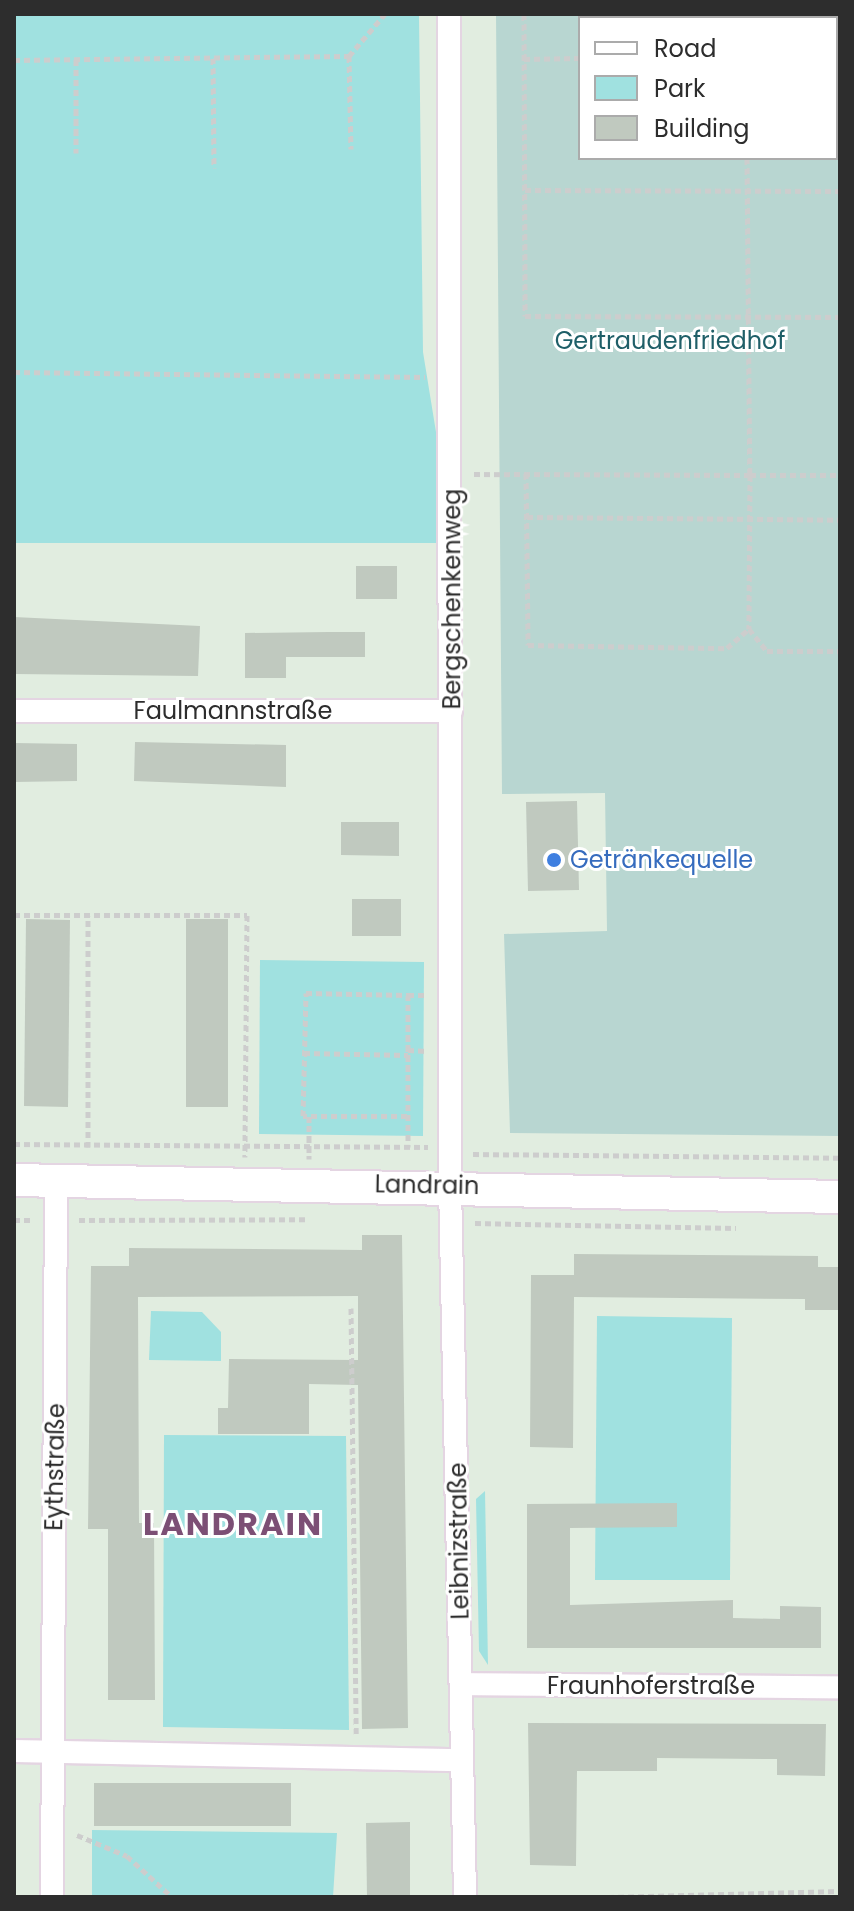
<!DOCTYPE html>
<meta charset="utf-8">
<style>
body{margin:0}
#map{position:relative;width:854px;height:1911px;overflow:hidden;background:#e1ede0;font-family:Poppins,sans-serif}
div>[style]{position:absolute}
.green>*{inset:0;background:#a0e1e0}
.cemetery>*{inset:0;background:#b8d6d1}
.building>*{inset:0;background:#c0c9bf}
.path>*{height:5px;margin-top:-2.5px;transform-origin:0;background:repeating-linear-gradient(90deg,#cdcdcd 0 6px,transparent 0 10px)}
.roads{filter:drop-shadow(2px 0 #e4d5e2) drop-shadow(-2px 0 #e4d5e2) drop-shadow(0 2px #e4d5e2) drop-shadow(0 -2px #e4d5e2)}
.street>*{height:22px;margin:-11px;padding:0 11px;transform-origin:11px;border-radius:11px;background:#fff}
.secondary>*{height:32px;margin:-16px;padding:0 16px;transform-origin:16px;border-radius:16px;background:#fff}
.dots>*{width:22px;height:22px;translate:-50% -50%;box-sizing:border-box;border:4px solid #fff;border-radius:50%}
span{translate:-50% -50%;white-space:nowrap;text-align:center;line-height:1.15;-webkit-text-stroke:6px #fff;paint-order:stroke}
.park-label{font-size:24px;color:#1f5f68}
.street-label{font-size:24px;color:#2d2d2d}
.shop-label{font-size:24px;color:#366cbe}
.left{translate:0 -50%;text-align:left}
.district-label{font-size:32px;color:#7c4f75;font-weight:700;letter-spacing:2px}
.frame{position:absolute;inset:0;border:16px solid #2d2d2d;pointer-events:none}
.legend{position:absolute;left:578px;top:16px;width:260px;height:144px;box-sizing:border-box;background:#fff;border:2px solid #ababab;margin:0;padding:10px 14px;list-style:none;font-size:24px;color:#2d2d2d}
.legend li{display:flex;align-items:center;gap:16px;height:40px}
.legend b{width:40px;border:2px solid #ababab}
</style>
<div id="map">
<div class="green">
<div style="clip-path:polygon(14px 14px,419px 14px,423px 352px,454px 543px,14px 543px)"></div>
<div style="clip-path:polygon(260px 960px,424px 962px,423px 1136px,259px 1134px)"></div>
<div style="clip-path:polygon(151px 1311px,202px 1312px,221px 1332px,221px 1361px,149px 1360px)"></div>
<div style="clip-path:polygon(597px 1316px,732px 1318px,730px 1580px,595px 1580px)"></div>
<div style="clip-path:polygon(164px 1435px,346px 1436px,349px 1730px,163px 1727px)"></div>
<div style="clip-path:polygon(485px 1491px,488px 1665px,479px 1651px,476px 1499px)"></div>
<div style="clip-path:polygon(92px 1830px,337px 1833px,333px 1897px,92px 1897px)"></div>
</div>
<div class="cemetery">
<div style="clip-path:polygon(evenodd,496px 14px,840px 14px,840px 1136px,510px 1133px,504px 934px,607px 931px,605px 793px,502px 794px,496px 14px,580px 18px,836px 18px,836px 158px,580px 158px,580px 18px)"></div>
</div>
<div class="building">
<div style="clip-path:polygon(356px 566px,397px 566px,397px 599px,356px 599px)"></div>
<div style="clip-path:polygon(14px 617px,200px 626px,198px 676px,14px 674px)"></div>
<div style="clip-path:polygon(328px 632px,365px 632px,365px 657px,286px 657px,286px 678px,245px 678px,245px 633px)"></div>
<div style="clip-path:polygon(135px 742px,286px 745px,286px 787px,134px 781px)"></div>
<div style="clip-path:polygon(14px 743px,77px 744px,77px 781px,14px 782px)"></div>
<div style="clip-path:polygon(577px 801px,579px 890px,528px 891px,526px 802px)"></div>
<div style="clip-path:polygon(341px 822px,399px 822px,399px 856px,341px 855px)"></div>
<div style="clip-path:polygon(352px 899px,401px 899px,401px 936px,352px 936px)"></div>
<div style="clip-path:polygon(26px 919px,70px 920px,68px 1107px,24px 1106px)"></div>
<div style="clip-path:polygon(186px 919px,228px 919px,228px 1107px,186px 1107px)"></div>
<div style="clip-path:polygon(362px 1235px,402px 1235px,408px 1728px,362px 1729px,358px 1385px,309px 1384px,309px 1434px,218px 1434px,218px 1408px,228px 1408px,229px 1359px,358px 1360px,358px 1296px,138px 1297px,139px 1523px,154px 1523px,155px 1700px,108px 1700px,108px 1529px,88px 1529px,91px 1266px,129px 1266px,129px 1248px,362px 1250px)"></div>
<div style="clip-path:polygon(574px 1254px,818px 1256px,818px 1267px,840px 1267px,840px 1310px,805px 1310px,805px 1299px,574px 1297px,573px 1448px,530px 1447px,531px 1275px,574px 1275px)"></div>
<div style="clip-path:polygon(677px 1503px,677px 1527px,570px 1528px,570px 1605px,733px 1600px,733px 1618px,780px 1619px,780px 1606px,821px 1607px,821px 1648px,527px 1648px,527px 1504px)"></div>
<div style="clip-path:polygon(528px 1723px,826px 1724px,825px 1776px,777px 1775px,777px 1759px,657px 1758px,657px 1771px,577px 1771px,576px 1866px,530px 1865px)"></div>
<div style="clip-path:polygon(94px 1783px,291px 1783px,291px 1826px,94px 1826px)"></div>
<div style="clip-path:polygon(410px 1822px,410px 1897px,367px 1897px,366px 1823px)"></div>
</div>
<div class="path">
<div style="left:524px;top:14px;width:302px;rotate:89.8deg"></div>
<div style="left:525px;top:316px;width:315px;rotate:0.2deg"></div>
<div style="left:753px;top:14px;width:4px;rotate:90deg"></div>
<div style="left:836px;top:55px;width:4px"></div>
<div style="left:349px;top:56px;width:93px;rotate:88.8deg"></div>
<div style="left:213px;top:58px;width:110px;rotate:89.5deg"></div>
<div style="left:76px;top:59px;width:94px;rotate:90deg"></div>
<div style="left:524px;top:59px;width:56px;rotate:-1deg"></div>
<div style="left:14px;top:60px;width:335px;rotate:-0.7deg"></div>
<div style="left:349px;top:56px;width:55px;rotate:-49.4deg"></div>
<div style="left:747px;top:158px;width:317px;rotate:89.5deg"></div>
<div style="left:750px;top:475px;width:90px"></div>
<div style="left:525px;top:190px;width:315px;rotate:0.2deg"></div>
<div style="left:14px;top:372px;width:411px;rotate:0.7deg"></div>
<div style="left:526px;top:473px;width:172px;rotate:89.3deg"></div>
<div style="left:528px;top:645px;width:199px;rotate:0.9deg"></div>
<div style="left:727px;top:648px;width:29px;rotate:-41deg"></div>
<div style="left:749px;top:629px;width:28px;rotate:51deg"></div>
<div style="left:767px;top:651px;width:73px"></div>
<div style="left:474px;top:474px;width:276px;rotate:0.2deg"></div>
<div style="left:750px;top:475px;width:154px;rotate:90.4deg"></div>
<div style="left:527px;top:517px;width:313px;rotate:0.5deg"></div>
<div style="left:14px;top:915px;width:233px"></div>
<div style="left:247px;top:915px;width:242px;rotate:90.5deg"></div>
<div style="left:408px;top:995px;width:19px"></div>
<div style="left:408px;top:1050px;width:19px;rotate:3deg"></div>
<div style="left:304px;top:1053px;width:104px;rotate:1.1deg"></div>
<div style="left:309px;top:1116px;width:43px;rotate:90deg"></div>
<div style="left:407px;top:1116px;width:104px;rotate:180deg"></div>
<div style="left:303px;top:1116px;width:123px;rotate:-88.6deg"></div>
<div style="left:306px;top:993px;width:102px;rotate:1.1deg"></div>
<div style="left:408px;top:995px;width:152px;rotate:90deg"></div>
<div style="left:14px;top:1144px;width:414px;rotate:0.4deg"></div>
<div style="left:88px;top:1147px;width:231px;rotate:-90deg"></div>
<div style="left:473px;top:1154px;width:367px;rotate:0.6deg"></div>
<div style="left:14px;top:1220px;width:19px"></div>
<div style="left:79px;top:1220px;width:230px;rotate:-0.2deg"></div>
<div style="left:475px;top:1223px;width:261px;rotate:1.1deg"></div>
<div style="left:351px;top:1308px;width:426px;rotate:89.3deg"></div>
<div style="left:77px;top:1835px;width:54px;rotate:22.8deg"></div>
<div style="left:127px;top:1856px;width:61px;rotate:42.3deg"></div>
<div style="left:608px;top:1897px;width:232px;rotate:-1.5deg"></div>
</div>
<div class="roads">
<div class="street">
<div style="left:449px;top:14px;width:1171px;rotate:89.95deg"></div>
<div style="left:450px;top:1185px;width:712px;rotate:88.79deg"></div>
<div style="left:14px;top:711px;width:437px"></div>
<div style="left:462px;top:1684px;width:378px;rotate:0.5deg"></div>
<div style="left:14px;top:1751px;width:447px;rotate:1.2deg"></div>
<div style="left:52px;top:1897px;width:717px;rotate:-89.68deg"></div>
</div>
<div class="secondary">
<div style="left:14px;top:1180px;width:826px;rotate:1.18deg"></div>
</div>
</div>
<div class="dots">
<div style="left:554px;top:860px;background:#3f7fe0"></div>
</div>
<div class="park-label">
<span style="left:670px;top:341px">Gertraudenfriedhof</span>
</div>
<div class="street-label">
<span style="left:452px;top:599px;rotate:-90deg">Bergschenkenweg</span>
<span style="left:233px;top:711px">Faulmannstraße</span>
<span style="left:427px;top:1185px;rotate:1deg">Landrain</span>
<span style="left:55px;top:1467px;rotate:-89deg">Eythstraße</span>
<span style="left:459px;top:1541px;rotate:-91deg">Leibnizstraße</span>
<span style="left:651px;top:1686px">Fraunhoferstraße</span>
</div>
<div class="shop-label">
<span class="left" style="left:570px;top:860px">Getränkequelle</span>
</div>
<div class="district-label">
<span style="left:233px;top:1524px">LANDRAIN</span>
</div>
<div class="frame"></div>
<ul class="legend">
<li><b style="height:10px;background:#fff"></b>Road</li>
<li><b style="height:22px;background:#a0e1e0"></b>Park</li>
<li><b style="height:22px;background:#c0c9bf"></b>Building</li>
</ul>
</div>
